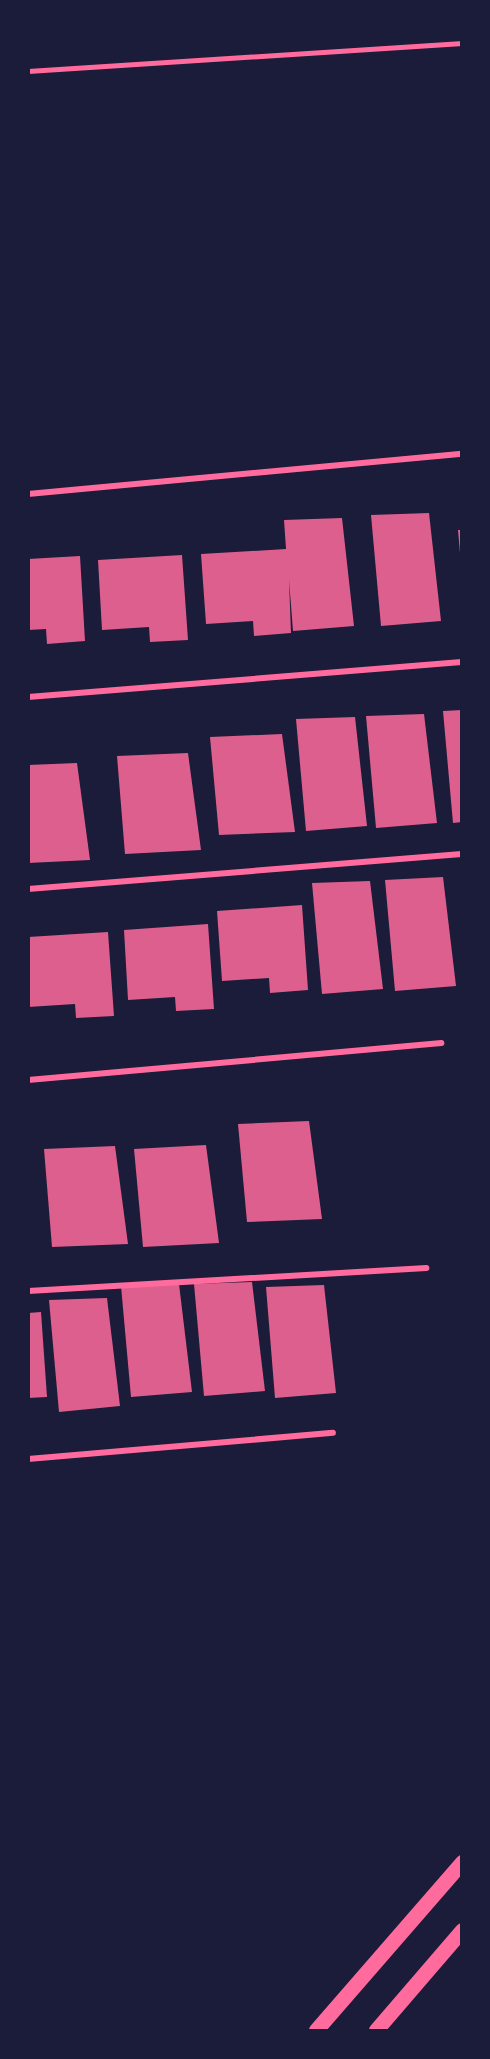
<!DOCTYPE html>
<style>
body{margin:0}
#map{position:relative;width:490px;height:2059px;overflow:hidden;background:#1b1b3a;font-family:"PT Sans Narrow",sans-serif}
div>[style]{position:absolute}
.building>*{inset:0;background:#dd5f8e}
.service>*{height:4.5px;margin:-2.25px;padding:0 2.25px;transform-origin:2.25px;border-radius:2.25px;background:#ff6b9d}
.minor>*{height:6px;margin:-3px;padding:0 3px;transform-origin:3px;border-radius:3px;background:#ff6b9d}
.primary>*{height:15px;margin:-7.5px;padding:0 7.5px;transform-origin:7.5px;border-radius:7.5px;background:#ff6b9d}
span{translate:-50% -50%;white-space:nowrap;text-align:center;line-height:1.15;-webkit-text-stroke:5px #1b1b3a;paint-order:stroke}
.frame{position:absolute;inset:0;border:30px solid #1b1b3a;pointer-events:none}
</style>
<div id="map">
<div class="building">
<div style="clip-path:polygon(429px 513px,441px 621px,381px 626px,371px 515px)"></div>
<div style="clip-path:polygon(342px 518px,354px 626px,293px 631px,289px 580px,291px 633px,254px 636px,253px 621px,206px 624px,201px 554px,286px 549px,284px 520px)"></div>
<div style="clip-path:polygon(458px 530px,462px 530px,462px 553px,460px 553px)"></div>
<div style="clip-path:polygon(182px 555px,188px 640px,150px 642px,149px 627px,102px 630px,98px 560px)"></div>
<div style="clip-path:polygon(80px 556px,85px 641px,47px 644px,46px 629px,28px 630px,28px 559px)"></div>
<div style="clip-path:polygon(462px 710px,462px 822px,453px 823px,443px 711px)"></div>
<div style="clip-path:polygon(424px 714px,437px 823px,376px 828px,366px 716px)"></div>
<div style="clip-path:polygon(355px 717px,367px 826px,306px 831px,296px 719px)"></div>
<div style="clip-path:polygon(282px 734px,295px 832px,219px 835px,210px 737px)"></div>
<div style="clip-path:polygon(188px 753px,201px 850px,125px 854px,117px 756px)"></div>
<div style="clip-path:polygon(77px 763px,90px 860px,28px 863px,28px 765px)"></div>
<div style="clip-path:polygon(443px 877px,456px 986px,395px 991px,385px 880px)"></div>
<div style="clip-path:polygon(370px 881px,383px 989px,322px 994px,312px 883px)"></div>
<div style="clip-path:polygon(302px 905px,308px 990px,270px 993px,269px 978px,222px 981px,217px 911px)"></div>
<div style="clip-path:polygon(208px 924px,214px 1009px,176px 1011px,175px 997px,128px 1000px,124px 930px)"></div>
<div style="clip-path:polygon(108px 932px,114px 1016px,76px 1018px,75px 1004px,28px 1007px,28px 937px)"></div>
<div style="clip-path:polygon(309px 1121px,322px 1219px,247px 1222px,238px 1124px)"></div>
<div style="clip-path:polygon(206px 1145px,219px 1243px,143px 1247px,134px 1149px)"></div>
<div style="clip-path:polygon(115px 1146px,128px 1244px,52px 1247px,44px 1149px)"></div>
<div style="clip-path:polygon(252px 1282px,265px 1391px,204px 1396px,194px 1284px)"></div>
<div style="clip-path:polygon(179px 1284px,192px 1392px,131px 1397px,121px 1286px)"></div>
<div style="clip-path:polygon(324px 1285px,336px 1393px,275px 1398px,266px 1287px)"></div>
<div style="clip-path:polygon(107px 1298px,120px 1406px,59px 1412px,49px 1300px)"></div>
<div style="clip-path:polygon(41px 1312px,47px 1397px,28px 1398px,28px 1313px)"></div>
</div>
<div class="service">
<div style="left:28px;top:71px;width:435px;rotate:-3.7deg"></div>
</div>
<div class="minor">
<div style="left:28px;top:494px;width:436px;rotate:-5.3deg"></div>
<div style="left:28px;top:697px;width:435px;rotate:-4.6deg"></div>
<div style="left:28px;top:889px;width:435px;rotate:-4.6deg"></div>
<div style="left:28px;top:1080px;width:415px;rotate:-5.1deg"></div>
<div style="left:28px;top:1291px;width:399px;rotate:-3.3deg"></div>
<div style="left:28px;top:1459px;width:306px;rotate:-4.9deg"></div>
</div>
<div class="primary">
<div style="left:316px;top:2030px;width:223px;rotate:-49deg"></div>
<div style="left:376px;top:2030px;width:132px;rotate:-49.3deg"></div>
</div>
<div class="frame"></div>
</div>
